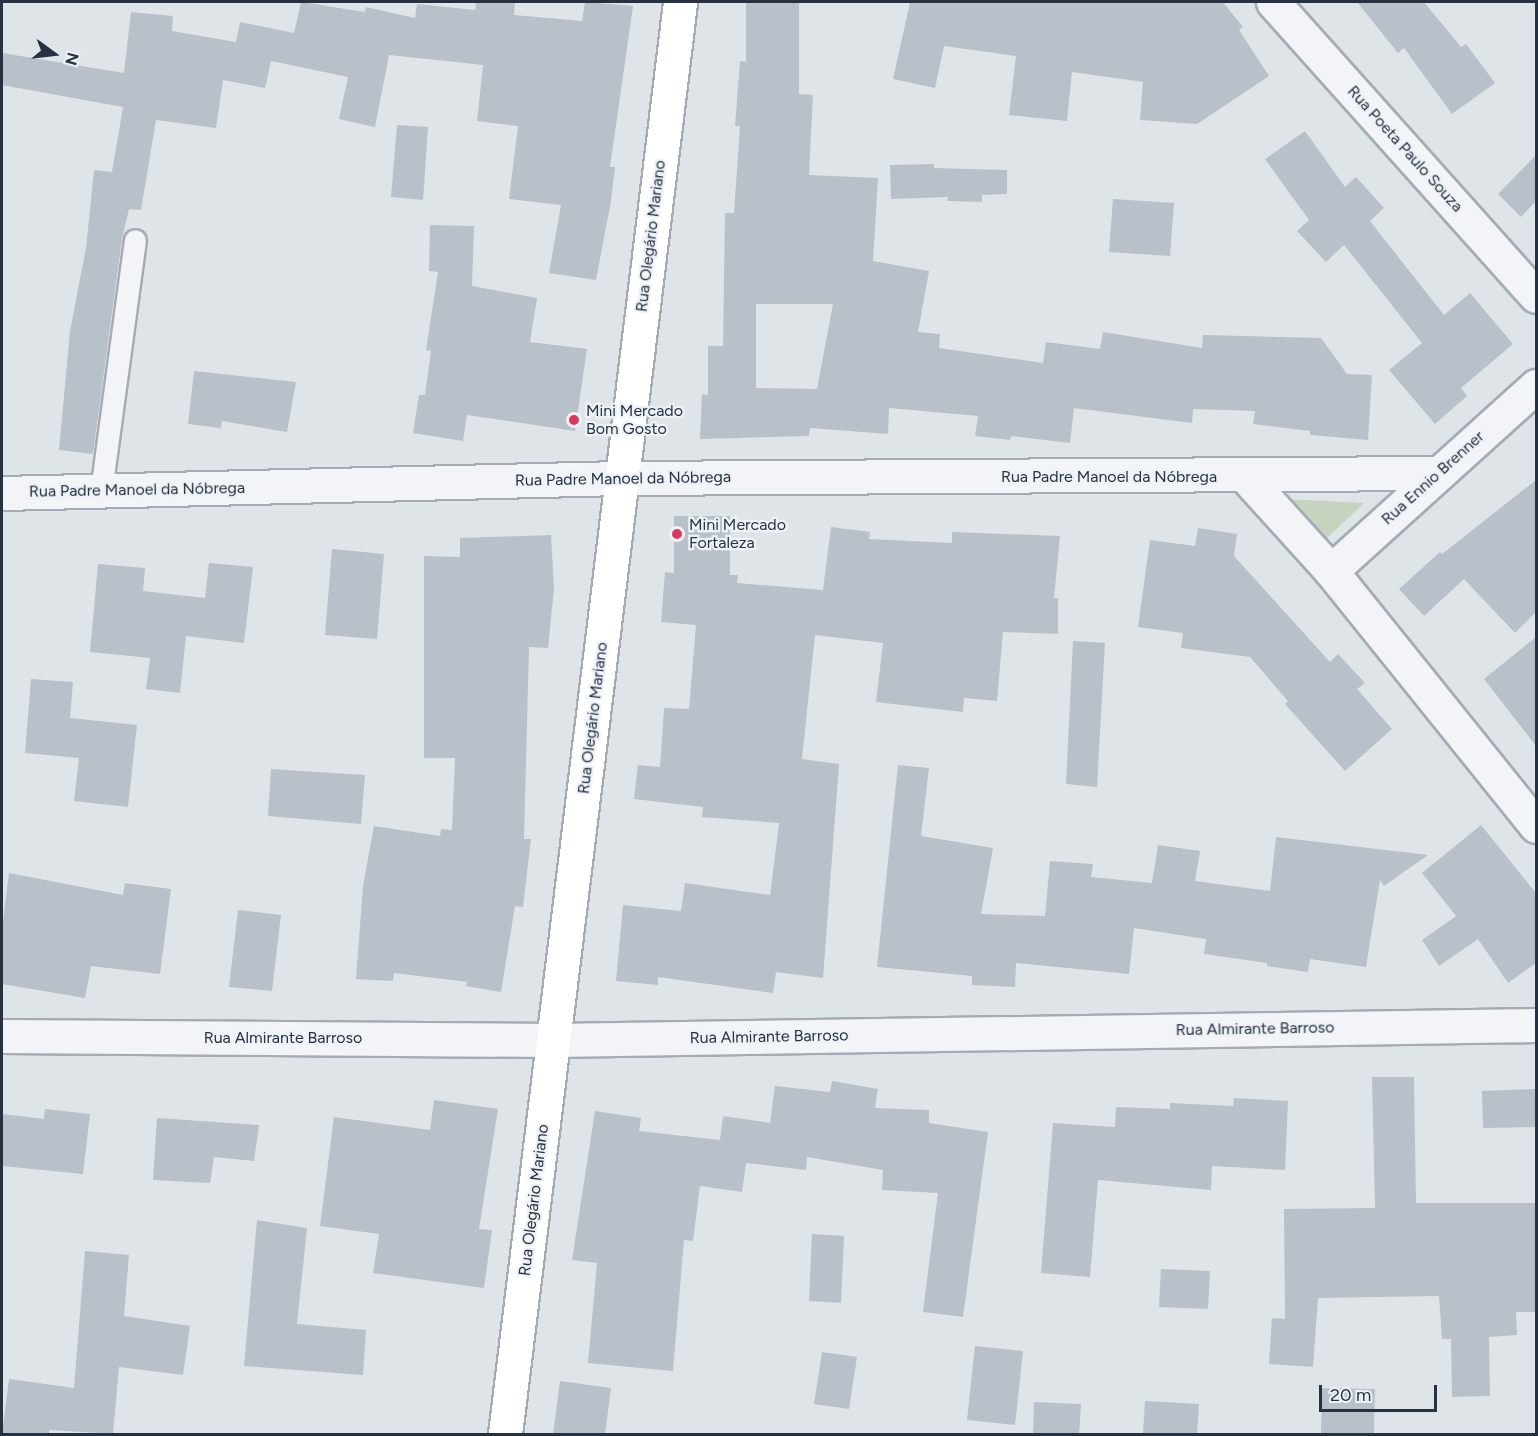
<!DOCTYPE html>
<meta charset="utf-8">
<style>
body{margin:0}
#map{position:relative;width:1538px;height:1436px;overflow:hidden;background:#dfe4e9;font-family:Figtree,sans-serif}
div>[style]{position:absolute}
.green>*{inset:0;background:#c6d4bf}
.building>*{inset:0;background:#b8c0ca}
.roads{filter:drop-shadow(2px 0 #a4abb4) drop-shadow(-2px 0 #a4abb4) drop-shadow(0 2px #a4abb4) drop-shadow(0 -2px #a4abb4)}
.lane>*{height:21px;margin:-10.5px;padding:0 10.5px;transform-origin:10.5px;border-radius:10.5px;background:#f2f4f7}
.street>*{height:33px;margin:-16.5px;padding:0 16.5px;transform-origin:16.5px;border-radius:16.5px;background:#f2f4f7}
.secondary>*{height:33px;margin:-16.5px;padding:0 16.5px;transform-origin:16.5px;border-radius:16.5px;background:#fff}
.dots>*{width:16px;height:16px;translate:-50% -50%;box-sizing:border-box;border:3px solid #eef2f7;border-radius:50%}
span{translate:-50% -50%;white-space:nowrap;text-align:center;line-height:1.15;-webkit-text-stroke:4.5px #eef2f7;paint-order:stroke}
.street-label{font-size:16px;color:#263242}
.poi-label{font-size:16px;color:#263242}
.left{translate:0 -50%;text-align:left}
.frame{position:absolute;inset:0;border:3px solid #263242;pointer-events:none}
.north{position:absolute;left:24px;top:24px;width:60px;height:60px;-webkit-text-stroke:4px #eef2f7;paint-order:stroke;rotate:105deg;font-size:16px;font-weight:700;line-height:24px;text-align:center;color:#263242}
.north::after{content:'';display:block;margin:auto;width:21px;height:27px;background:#263242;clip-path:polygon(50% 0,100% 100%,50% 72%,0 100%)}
.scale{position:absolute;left:1319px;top:1385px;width:118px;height:27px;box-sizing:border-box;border:3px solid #263242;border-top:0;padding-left:8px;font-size:18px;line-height:21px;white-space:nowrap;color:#263242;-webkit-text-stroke:4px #eef2f7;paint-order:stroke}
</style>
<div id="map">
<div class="green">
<div style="clip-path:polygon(1286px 499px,1364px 503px,1327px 538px)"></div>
</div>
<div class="building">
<div style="clip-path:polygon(301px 2px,365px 12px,366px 7px,415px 18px,417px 4px,475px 10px,476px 2px,515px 2px,514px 15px,582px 21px,585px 2px,633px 6px,610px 167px,615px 167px,611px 201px,596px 280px,549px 273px,561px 205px,509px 199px,518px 126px,477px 121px,483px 65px,389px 55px,375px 127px,339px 119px,348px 77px,271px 61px,265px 88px,223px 80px,216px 128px,156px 120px,141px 210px,129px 209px,122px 238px,93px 454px,59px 450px,70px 331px,86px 248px,94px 170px,112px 172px,123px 107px,2px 85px,2px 53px,124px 73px,131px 12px,173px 16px,172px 31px,236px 42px,240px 22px,294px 33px)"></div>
<div style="clip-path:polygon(evenodd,746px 2px,799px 2px,799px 94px,813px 95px,809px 175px,878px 178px,873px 261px,929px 271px,918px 332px,940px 334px,939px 348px,1043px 363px,1046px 342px,1100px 349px,1103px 332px,1202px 348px,1203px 335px,1321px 338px,1347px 374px,1372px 375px,1368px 440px,1310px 435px,1310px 431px,1253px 424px,1255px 411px,1193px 409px,1192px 423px,1074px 408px,1070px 443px,1011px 436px,1010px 440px,975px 436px,978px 416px,889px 408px,888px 434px,810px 428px,809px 436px,700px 439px,702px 394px,708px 395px,708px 346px,723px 346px,725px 213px,734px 213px,740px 126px,735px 126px,740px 61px,746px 62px,746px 2px,756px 304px,833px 304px,817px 389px,756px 388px,756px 304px)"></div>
<div style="clip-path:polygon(910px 2px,1223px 2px,1243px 27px,1239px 30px,1269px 76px,1197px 124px,1140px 120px,1143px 82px,1072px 72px,1067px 121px,1009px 115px,1016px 56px,944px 46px,935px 88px,893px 79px)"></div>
<div style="clip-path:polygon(1357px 2px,1424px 2px,1461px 47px,1466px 44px,1495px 83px,1452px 114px,1404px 48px,1398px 53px)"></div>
<div style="clip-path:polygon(397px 125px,428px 127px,423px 200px,391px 197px)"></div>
<div style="clip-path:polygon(1305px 131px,1345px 187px,1356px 177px,1384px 208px,1370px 221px,1444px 315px,1470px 293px,1513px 344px,1461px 388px,1467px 396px,1435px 424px,1389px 370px,1422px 343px,1344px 245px,1326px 262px,1297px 231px,1309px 220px,1265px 159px)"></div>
<div style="clip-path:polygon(1536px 155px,1536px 201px,1521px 217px,1498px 194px)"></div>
<div style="clip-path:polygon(934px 164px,934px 168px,1007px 170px,1007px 194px,982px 195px,982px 202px,947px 201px,948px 197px,891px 199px,890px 165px)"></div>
<div style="clip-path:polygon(1113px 199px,1174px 203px,1170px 256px,1109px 252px)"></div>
<div style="clip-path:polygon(430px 225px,474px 226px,472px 286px,537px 298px,530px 342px,587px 349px,575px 431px,467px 415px,463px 441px,413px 433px,419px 395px,425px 395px,431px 351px,426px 350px,438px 272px,429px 271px)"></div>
<div style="clip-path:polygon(194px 371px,296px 382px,287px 432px,222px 421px,221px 428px,188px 424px)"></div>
<div style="clip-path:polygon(1536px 480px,1536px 612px,1515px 633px,1464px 579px,1424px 616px,1399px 589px,1440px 552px,1442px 554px)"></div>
<div style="clip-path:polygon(674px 516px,730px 516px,730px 575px,738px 575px,737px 583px,823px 590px,831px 527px,870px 532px,869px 539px,952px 543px,952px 532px,1060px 536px,1054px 598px,1058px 598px,1058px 634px,1003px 632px,997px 701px,964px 698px,963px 712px,876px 702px,883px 643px,815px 635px,802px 759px,839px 764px,823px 978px,776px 972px,773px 993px,658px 977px,658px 985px,616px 981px,623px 905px,681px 911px,685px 883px,770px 895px,779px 823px,702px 817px,703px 807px,634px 799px,638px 765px,660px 767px,664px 708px,689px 709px,696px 625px,661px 622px,665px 572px,674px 573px)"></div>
<div style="clip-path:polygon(1198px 528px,1237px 534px,1234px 556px,1330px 662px,1338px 654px,1365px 683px,1357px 689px,1392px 729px,1345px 771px,1285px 704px,1288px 701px,1250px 657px,1181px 648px,1183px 633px,1138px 627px,1150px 540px,1195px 546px)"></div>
<div style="clip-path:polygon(551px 535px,554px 588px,548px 648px,529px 647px,524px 839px,531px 839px,523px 907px,515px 906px,501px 992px,466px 986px,467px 982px,394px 973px,393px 981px,356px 979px,363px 886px,374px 826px,440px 836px,441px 829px,452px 830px,455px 758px,424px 758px,424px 556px,460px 557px,460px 538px)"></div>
<div style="clip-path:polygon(332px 549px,384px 554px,377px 639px,325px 635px)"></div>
<div style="clip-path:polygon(209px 563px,253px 567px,244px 643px,186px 636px,180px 693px,146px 689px,150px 658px,90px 652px,98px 564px,145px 568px,143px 591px,205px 598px)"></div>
<div style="clip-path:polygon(1536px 637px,1536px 746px,1484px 679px)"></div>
<div style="clip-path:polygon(1073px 641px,1105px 643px,1097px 787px,1066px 784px)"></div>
<div style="clip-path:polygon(31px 679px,73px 682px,70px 718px,137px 725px,128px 807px,74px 801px,79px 758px,25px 753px)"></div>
<div style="clip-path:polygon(898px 765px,929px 768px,921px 836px,993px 848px,981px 914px,1045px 916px,1050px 861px,1093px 864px,1091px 877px,1152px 883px,1158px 845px,1200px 851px,1195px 881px,1270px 891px,1276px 837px,1428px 855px,1384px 886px,1380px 880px,1366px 967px,1310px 959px,1308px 972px,1267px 966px,1267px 963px,1204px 954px,1206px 939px,1134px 928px,1129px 974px,1016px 963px,1015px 987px,972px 985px,972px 976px,877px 967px)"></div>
<div style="clip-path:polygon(271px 769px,365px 775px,361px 824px,268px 816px)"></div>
<div style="clip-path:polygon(1481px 825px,1536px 893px,1536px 963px,1508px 983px,1478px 939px,1439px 966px,1422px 940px,1456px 916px,1422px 873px)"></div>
<div style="clip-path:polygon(9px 873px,123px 895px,125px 883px,171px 889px,160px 974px,91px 966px,85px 998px,2px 984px,2px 929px)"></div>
<div style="clip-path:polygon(238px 910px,281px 915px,272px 991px,229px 987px)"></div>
<div style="clip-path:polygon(1372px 1077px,1414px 1077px,1416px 1203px,1536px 1203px,1536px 1312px,1516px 1312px,1517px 1335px,1489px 1337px,1490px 1396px,1452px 1397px,1451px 1339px,1442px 1339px,1439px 1296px,1318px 1298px,1313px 1367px,1269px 1364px,1272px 1318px,1285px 1319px,1284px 1209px,1375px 1208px)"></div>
<div style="clip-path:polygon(832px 1081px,878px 1089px,875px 1108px,929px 1110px,929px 1123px,988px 1132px,963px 1317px,923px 1312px,938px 1193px,882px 1190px,883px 1170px,807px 1157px,806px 1170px,746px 1163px,742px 1192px,700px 1186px,693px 1241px,684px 1240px,673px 1371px,588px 1363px,597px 1263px,572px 1260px,595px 1111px,641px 1118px,639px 1131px,720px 1140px,723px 1116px,770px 1123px,775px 1086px,830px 1092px)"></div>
<div style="clip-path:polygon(1536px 1089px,1536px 1127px,1483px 1128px,1482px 1091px)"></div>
<div style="clip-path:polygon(1234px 1098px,1288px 1101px,1285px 1170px,1212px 1166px,1211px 1190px,1098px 1180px,1090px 1277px,1041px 1273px,1053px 1123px,1115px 1127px,1116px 1107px,1170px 1109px,1170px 1103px,1233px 1106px)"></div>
<div style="clip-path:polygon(434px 1100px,498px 1109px,479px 1229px,492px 1230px,484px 1288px,373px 1273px,379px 1234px,320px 1226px,334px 1117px,430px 1130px)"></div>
<div style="clip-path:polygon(45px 1109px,90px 1114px,83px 1174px,2px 1166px,2px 1114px,44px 1119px)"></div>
<div style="clip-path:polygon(157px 1118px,259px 1125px,254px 1161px,214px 1157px,210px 1183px,153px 1180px)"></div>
<div style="clip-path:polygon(257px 1220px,307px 1228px,297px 1324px,366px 1330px,363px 1375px,244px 1366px)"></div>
<div style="clip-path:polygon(812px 1234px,844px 1236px,841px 1303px,809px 1301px)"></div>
<div style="clip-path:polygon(85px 1251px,129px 1255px,124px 1316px,190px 1326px,183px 1375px,119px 1367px,113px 1434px,49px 1430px,49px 1434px,2px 1434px,9px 1379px,74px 1388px)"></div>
<div style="clip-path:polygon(1161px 1269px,1210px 1271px,1208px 1309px,1159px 1307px)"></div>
<div style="clip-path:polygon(975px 1346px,1023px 1351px,1015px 1425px,967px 1420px)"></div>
<div style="clip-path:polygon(822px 1352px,857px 1357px,849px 1409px,814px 1404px)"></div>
<div style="clip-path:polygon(560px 1381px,611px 1388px,605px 1434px,553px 1434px)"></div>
<div style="clip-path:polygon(1322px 1388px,1375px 1389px,1374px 1434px,1321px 1434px)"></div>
<div style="clip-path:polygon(1145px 1401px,1199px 1404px,1197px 1434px,1143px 1434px)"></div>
<div style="clip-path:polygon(1034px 1402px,1081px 1404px,1079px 1434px,1033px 1434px)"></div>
</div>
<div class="roads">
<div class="lane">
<div style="left:101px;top:491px;width:253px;rotate:-82.3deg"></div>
</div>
<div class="street">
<div style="left:1273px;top:2px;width:394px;rotate:48.2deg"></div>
<div style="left:1245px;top:476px;width:128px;rotate:47.8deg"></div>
<div style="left:1331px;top:571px;width:327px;rotate:51.2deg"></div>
<div style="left:2px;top:493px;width:620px;rotate:-1.39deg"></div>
<div style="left:622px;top:478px;width:817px;rotate:-0.35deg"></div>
<div style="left:1331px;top:571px;width:276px;rotate:-42.1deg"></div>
<div style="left:2px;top:1036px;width:551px;rotate:0.42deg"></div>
<div style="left:553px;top:1040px;width:983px;rotate:-0.87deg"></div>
</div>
<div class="secondary">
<div style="left:505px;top:1434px;width:1443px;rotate:-83.03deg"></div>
</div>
</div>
<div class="dots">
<div style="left:574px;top:420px;background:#da395c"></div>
<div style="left:677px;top:534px;background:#da395c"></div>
</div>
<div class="street-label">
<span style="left:1405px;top:149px;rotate:48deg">Rua Poeta Paulo Souza</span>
<span style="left:651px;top:236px;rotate:-83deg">Rua Olegário Mariano</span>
<span style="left:1109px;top:477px">Rua Padre Manoel da Nóbrega</span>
<span style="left:1433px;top:478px;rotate:-42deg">Rua Ennio Brenner</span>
<span style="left:623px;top:479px;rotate:-1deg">Rua Padre Manoel da Nóbrega</span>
<span style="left:137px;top:490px;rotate:-1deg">Rua Padre Manoel da Nóbrega</span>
<span style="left:593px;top:718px;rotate:-83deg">Rua Olegário Mariano</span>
<span style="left:1255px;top:1029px;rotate:-1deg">Rua Almirante Barroso</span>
<span style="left:769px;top:1037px;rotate:-1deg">Rua Almirante Barroso</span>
<span style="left:283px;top:1038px">Rua Almirante Barroso</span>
<span style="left:534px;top:1200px;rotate:-83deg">Rua Olegário Mariano</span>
</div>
<div class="poi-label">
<span class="left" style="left:586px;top:420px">Mini Mercado<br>Bom Gosto</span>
<span class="left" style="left:689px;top:534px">Mini Mercado<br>Fortaleza</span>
</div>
<div class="frame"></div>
<div class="north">N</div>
<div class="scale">20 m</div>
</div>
